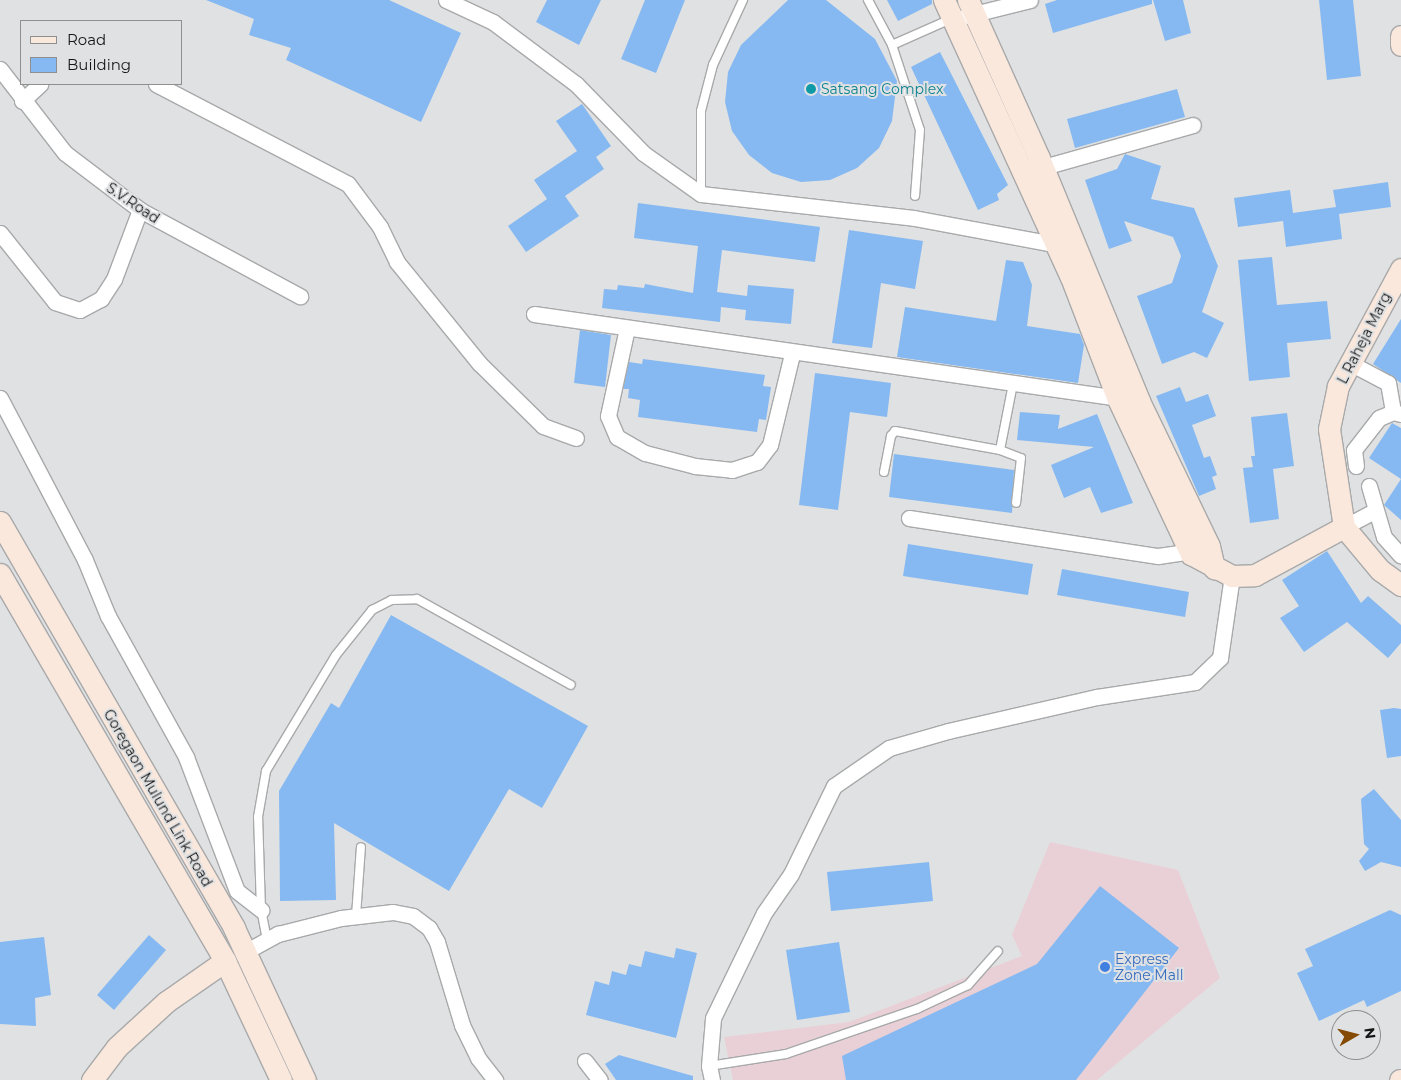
<!DOCTYPE html>
<style>
body{margin:0}
#map{position:relative;width:1401px;height:1080px;overflow:hidden;background:#e0e1e2;font-family:Montserrat,sans-serif}
div>[style]{position:absolute}
.commercial>*{inset:0;background:#e9d0d6}
.building>*{inset:0;background:#86b9f1}
.roads{filter:drop-shadow(1px 0 #a8a9aa) drop-shadow(-1px 0 #a8a9aa) drop-shadow(0 1px #a8a9aa) drop-shadow(0 -1px #a8a9aa)}
.lane>*{height:8px;margin:-4px;padding:0 4px;transform-origin:4px;border-radius:4px;background:#fff}
.street>*{height:15px;margin:-7.5px;padding:0 7.5px;transform-origin:7.5px;border-radius:7.5px;background:#fff}
.secondary>*{height:21px;margin:-10.5px;padding:0 10.5px;transform-origin:10.5px;border-radius:10.5px;background:#fbe8dd}
.dots>*{width:14px;height:14px;translate:-50% -50%;box-sizing:border-box;border:2px solid #e0e1e2;border-radius:50%}
span{translate:-50% -50%;white-space:nowrap;text-align:center;line-height:1.15;-webkit-text-stroke:4px #e0e1e2;paint-order:stroke}
.culture-label{font-size:14px;color:#0d838f}
.left{translate:0 -50%;text-align:left}
.street-label{font-size:14px;color:#151516}
.shop-label{font-size:14px;color:#366cbe}
.legend{position:absolute;left:20px;top:20px;width:162px;height:65px;box-sizing:border-box;background:#e0e1e2;border:1px solid #8f8f90;margin:0;padding:6px 9px;list-style:none;font-size:15px;color:#151516}
.legend li{display:flex;align-items:center;gap:10px;height:25px}
.legend b{width:25px;border:1px solid #8f8f90}
.north{position:absolute;left:1331px;top:1010px;width:50px;height:50px;box-sizing:border-box;background:#e0e1e2;border:1px solid #8f8f90;border-radius:50%;rotate:82deg;font-size:14px;font-weight:700;line-height:20px;text-align:center;color:#151516}
.north::after{content:'';display:block;margin:auto;width:18px;height:22px;background:#854a03;clip-path:polygon(50% 0,100% 100%,50% 72%,0 100%)}
</style>
<div id="map">
<div class="commercial">
<div style="clip-path:polygon(1050px 842px,1178px 870px,1220px 978px,1097px 1080px,733px 1080px,724px 1037px,849px 1022px,1022px 956px,1012px 935px)"></div>
</div>
<div class="building">
<div style="clip-path:polygon(206px 0,389px 0,461px 33px,421px 122px,286px 60px,291px 48px,249px 35px,254px 19px)"></div>
<div style="clip-path:polygon(547px 0,601px 0,579px 45px,536px 22px)"></div>
<div style="clip-path:polygon(645px 0,685px 0,656px 73px,621px 59px)"></div>
<div style="clip-path:polygon(788px 0,826px 0,875px 39px,897px 81px,892px 121px,879px 148px,857px 168px,830px 180px,801px 182px,772px 173px,749px 155px,732px 131px,725px 102px,728px 72px,741px 45px)"></div>
<div style="clip-path:polygon(887px 0,932px 0,932px 4px,898px 21px)"></div>
<div style="clip-path:polygon(1057px 0,1152px 0,1152px 4px,1053px 33px,1045px 4px)"></div>
<div style="clip-path:polygon(1153px 0,1183px 0,1191px 33px,1165px 41px)"></div>
<div style="clip-path:polygon(1319px 0,1353px 0,1361px 76px,1327px 80px)"></div>
<div style="clip-path:polygon(940px 52px,1008px 185px,997px 194px,999px 200px,978px 210px,911px 67px)"></div>
<div style="clip-path:polygon(1177px 89px,1185px 117px,1075px 148px,1067px 119px)"></div>
<div style="clip-path:polygon(582px 104px,611px 146px,596px 157px,604px 169px,565px 196px,579px 216px,526px 252px,508px 226px,547px 199px,534px 180px,577px 151px,556px 121px)"></div>
<div style="clip-path:polygon(1125px 154px,1161px 166px,1151px 199px,1194px 208px,1218px 266px,1202px 312px,1224px 323px,1207px 358px,1194px 352px,1162px 364px,1137px 296px,1172px 283px,1181px 256px,1173px 237px,1124px 221px,1132px 241px,1109px 249px,1085px 180px,1117px 169px)"></div>
<div style="clip-path:polygon(1388px 182px,1391px 207px,1339px 214px,1342px 239px,1286px 247px,1283px 221px,1238px 227px,1234px 198px,1290px 190px,1293px 213px,1336px 207px,1333px 190px)"></div>
<div style="clip-path:polygon(638px 203px,820px 227px,815px 262px,722px 250px,717px 292px,747px 296px,748px 285px,794px 289px,791px 324px,745px 320px,746px 310px,721px 307px,720px 322px,602px 308px,604px 289px,617px 290px,618px 285px,644px 288px,645px 284px,693px 293px,698px 246px,634px 238px)"></div>
<div style="clip-path:polygon(849px 230px,923px 241px,915px 289px,881px 283px,872px 348px,832px 343px)"></div>
<div style="clip-path:polygon(1272px 257px,1277px 305px,1327px 301px,1331px 339px,1287px 343px,1290px 377px,1249px 381px,1238px 260px)"></div>
<div style="clip-path:polygon(1006px 260px,1023px 262px,1032px 285px,1027px 326px,1080px 334px,1084px 345px,1078px 383px,897px 357px,905px 307px,996px 321px)"></div>
<div style="clip-path:polygon(1401px 319px,1401px 383px,1373px 364px)"></div>
<div style="clip-path:polygon(580px 330px,611px 335px,605px 387px,574px 383px)"></div>
<div style="clip-path:polygon(643px 359px,765px 375px,763px 386px,771px 387px,766px 420px,759px 419px,757px 432px,638px 417px,640px 400px,628px 398px,629px 389px,623px 389px,629px 362px,642px 364px)"></div>
<div style="clip-path:polygon(815px 373px,891px 383px,887px 417px,850px 412px,838px 510px,799px 505px)"></div>
<div style="clip-path:polygon(1180px 387px,1186px 402px,1208px 394px,1216px 416px,1192px 425px,1204px 458px,1210px 456px,1217px 475px,1212px 477px,1216px 489px,1199px 496px,1156px 396px)"></div>
<div style="clip-path:polygon(1020px 412px,1060px 415px,1058px 429px,1097px 414px,1133px 503px,1101px 513px,1090px 487px,1064px 498px,1051px 465px,1094px 447px,1017px 440px)"></div>
<div style="clip-path:polygon(1287px 413px,1294px 466px,1273px 469px,1279px 519px,1250px 523px,1243px 468px,1253px 467px,1251px 456px,1255px 456px,1251px 417px)"></div>
<div style="clip-path:polygon(1392px 423px,1401px 428px,1401px 520px,1384px 505px,1401px 479px,1369px 458px)"></div>
<div style="clip-path:polygon(894px 454px,1014px 470px,1012px 513px,889px 497px)"></div>
<div style="clip-path:polygon(908px 544px,1033px 564px,1028px 595px,903px 576px)"></div>
<div style="clip-path:polygon(1327px 551px,1361px 603px,1368px 596px,1401px 625px,1401px 643px,1388px 658px,1347px 622px,1304px 652px,1280px 618px,1299px 606px,1282px 580px)"></div>
<div style="clip-path:polygon(1062px 569px,1189px 592px,1185px 617px,1057px 595px)"></div>
<div style="clip-path:polygon(391px 615px,588px 726px,542px 808px,509px 789px,449px 891px,334px 823px,336px 900px,280px 901px,279px 791px,331px 703px,339px 708px)"></div>
<div style="clip-path:polygon(1394px 708px,1401px 709px,1401px 756px,1387px 758px,1380px 710px)"></div>
<div style="clip-path:polygon(1374px 789px,1401px 820px,1401px 867px,1381px 862px,1365px 871px,1359px 861px,1369px 849px,1364px 844px,1361px 799px)"></div>
<div style="clip-path:polygon(929px 862px,933px 901px,831px 911px,827px 872px)"></div>
<div style="clip-path:polygon(1100px 886px,1179px 948px,1076px 1080px,846px 1080px,842px 1056px,1037px 964px)"></div>
<div style="clip-path:polygon(1390px 910px,1401px 915px,1401px 991px,1367px 1007px,1364px 1000px,1319px 1021px,1297px 973px,1313px 966px,1305px 949px)"></div>
<div style="clip-path:polygon(149px 935px,166px 950px,114px 1010px,97px 995px)"></div>
<div style="clip-path:polygon(44px 937px,51px 995px,35px 998px,36px 1026px,0 1024px,0 942px)"></div>
<div style="clip-path:polygon(839px 942px,850px 1012px,797px 1020px,786px 950px)"></div>
<div style="clip-path:polygon(676px 948px,697px 953px,676px 1038px,586px 1015px,595px 981px,609px 985px,612px 971px,626px 975px,629px 964px,641px 967px,645px 951px,674px 958px)"></div>
<div style="clip-path:polygon(619px 1055px,693px 1076px,693px 1080px,616px 1080px,605px 1064px)"></div>
</div>
<div class="roads">
<div class="lane">
<div style="left:868px;top:0;width:51px;rotate:61.9deg"></div>
<div style="left:892px;top:45px;width:89px;rotate:71.8deg"></div>
<div style="left:920px;top:130px;width:66px;rotate:94.3deg"></div>
<div style="left:892px;top:45px;width:64px;rotate:-23.8deg"></div>
<div style="left:701px;top:194px;width:83px;rotate:-90deg"></div>
<div style="left:701px;top:111px;width:48px;rotate:-75.4deg"></div>
<div style="left:713px;top:65px;width:72px;rotate:-65.2deg"></div>
<div style="left:1000px;top:450px;width:22px;rotate:21deg"></div>
<div style="left:1021px;top:458px;width:45px;rotate:96.3deg"></div>
<div style="left:884px;top:472px;width:37px;rotate:-79deg"></div>
<div style="left:891px;top:436px;width:6px;rotate:-51deg"></div>
<div style="left:895px;top:431px;width:107px;rotate:10.3deg"></div>
<div style="left:1000px;top:450px;width:67px;rotate:-78.9deg"></div>
<div style="left:356px;top:916px;width:69px;rotate:-85.9deg"></div>
<div style="left:267px;top:940px;width:31px;rotate:-101deg"></div>
<div style="left:261px;top:910px;width:93px;rotate:-91.8deg"></div>
<div style="left:258px;top:817px;width:47px;rotate:-80.1deg"></div>
<div style="left:266px;top:771px;width:135px;rotate:-58.9deg"></div>
<div style="left:336px;top:655px;width:58px;rotate:-51.3deg"></div>
<div style="left:372px;top:610px;width:22px;rotate:-27deg"></div>
<div style="left:392px;top:600px;width:25px;rotate:-2deg"></div>
<div style="left:417px;top:599px;width:176px;rotate:29.2deg"></div>
<div style="left:709px;top:1066px;width:78px;rotate:-8.9deg"></div>
<div style="left:786px;top:1054px;width:139px;rotate:-19deg"></div>
<div style="left:917px;top:1009px;width:56px;rotate:-25.2deg"></div>
<div style="left:968px;top:985px;width:45px;rotate:-48.6deg"></div>
</div>
<div class="street">
<div style="left:446px;top:0;width:52px;rotate:25.1deg"></div>
<div style="left:493px;top:22px;width:104px;rotate:36.8deg"></div>
<div style="left:576px;top:84px;width:96px;rotate:45.8deg"></div>
<div style="left:643px;top:153px;width:71px;rotate:35.3deg"></div>
<div style="left:701px;top:194px;width:214px;rotate:6.4deg"></div>
<div style="left:914px;top:218px;width:152px;rotate:10.6deg"></div>
<div style="left:966px;top:16px;width:66px;rotate:-14deg"></div>
<div style="left:0;top:69px;width:106px;rotate:52.3deg"></div>
<div style="left:65px;top:153px;width:94px;rotate:37.2deg"></div>
<div style="left:140px;top:210px;width:182px;rotate:28.3deg"></div>
<div style="left:156px;top:84px;width:216px;rotate:27.5deg"></div>
<div style="left:348px;top:184px;width:54px;rotate:53.3deg"></div>
<div style="left:380px;top:227px;width:39px;rotate:64deg"></div>
<div style="left:397px;top:262px;width:130px;rotate:50.9deg"></div>
<div style="left:479px;top:363px;width:90px;rotate:44.5deg"></div>
<div style="left:543px;top:426px;width:35px;rotate:20deg"></div>
<div style="left:22px;top:101px;width:25px;rotate:-43deg"></div>
<div style="left:1033px;top:170px;width:166px;rotate:-15.7deg"></div>
<div style="left:0;top:233px;width:88px;rotate:51.4deg"></div>
<div style="left:55px;top:302px;width:26px;rotate:18deg"></div>
<div style="left:80px;top:310px;width:24px;rotate:-28deg"></div>
<div style="left:101px;top:299px;width:24px;rotate:-57deg"></div>
<div style="left:114px;top:279px;width:74px;rotate:-69.4deg"></div>
<div style="left:534px;top:314px;width:597px;rotate:8.18deg"></div>
<div style="left:627px;top:328px;width:90px;rotate:102.2deg"></div>
<div style="left:608px;top:416px;width:23px;rotate:67deg"></div>
<div style="left:617px;top:437px;width:32px;rotate:30deg"></div>
<div style="left:645px;top:453px;width:52px;rotate:14.6deg"></div>
<div style="left:695px;top:466px;width:37px;rotate:6deg"></div>
<div style="left:732px;top:470px;width:26px;rotate:-18deg"></div>
<div style="left:757px;top:462px;width:21px;rotate:-53deg"></div>
<div style="left:770px;top:445px;width:94px;rotate:-76.4deg"></div>
<div style="left:1350px;top:363px;width:43px;rotate:27.8deg"></div>
<div style="left:1388px;top:383px;width:29px;rotate:80deg"></div>
<div style="left:0;top:398px;width:183px;rotate:62.3deg"></div>
<div style="left:85px;top:560px;width:61px;rotate:67.7deg"></div>
<div style="left:108px;top:616px;width:161px;rotate:61deg"></div>
<div style="left:186px;top:757px;width:143px;rotate:69.2deg"></div>
<div style="left:237px;top:891px;width:31px;rotate:38deg"></div>
<div style="left:1356px;top:466px;width:16px;rotate:-97deg"></div>
<div style="left:1354px;top:450px;width:41px;rotate:-52deg"></div>
<div style="left:1379px;top:418px;width:15px;rotate:-23deg"></div>
<div style="left:1393px;top:412px;width:8px;rotate:14deg"></div>
<div style="left:1369px;top:486px;width:53px;rotate:73.6deg"></div>
<div style="left:1384px;top:537px;width:25px;rotate:48deg"></div>
<div style="left:909px;top:518px;width:252px;rotate:8.7deg"></div>
<div style="left:1158px;top:556px;width:41px;rotate:-8.3deg"></div>
<div style="left:1344px;top:527px;width:34px;rotate:-28deg"></div>
<div style="left:245px;top:952px;width:38px;rotate:-29deg"></div>
<div style="left:278px;top:934px;width:65px;rotate:-14.3deg"></div>
<div style="left:341px;top:918px;width:52px;rotate:-6.6deg"></div>
<div style="left:393px;top:912px;width:20px;rotate:11deg"></div>
<div style="left:413px;top:916px;width:20px;rotate:37deg"></div>
<div style="left:429px;top:928px;width:16px;rotate:60deg"></div>
<div style="left:437px;top:942px;width:87px;rotate:73.2deg"></div>
<div style="left:462px;top:1025px;width:37px;rotate:64deg"></div>
<div style="left:478px;top:1058px;width:28px;rotate:52deg"></div>
<div style="left:585px;top:1061px;width:24px;rotate:52deg"></div>
<div style="left:712px;top:1080px;width:14px;rotate:-102deg"></div>
<div style="left:709px;top:1066px;width:48px;rotate:-85.2deg"></div>
<div style="left:713px;top:1018px;width:117px;rotate:-64.1deg"></div>
<div style="left:764px;top:913px;width:47px;rotate:-55.3deg"></div>
<div style="left:791px;top:874px;width:98px;rotate:-64deg"></div>
<div style="left:834px;top:786px;width:67px;rotate:-34.6deg"></div>
<div style="left:889px;top:748px;width:61px;rotate:-16.1deg"></div>
<div style="left:948px;top:731px;width:153px;rotate:-12.9deg"></div>
<div style="left:1097px;top:697px;width:99px;rotate:-8.7deg"></div>
<div style="left:1195px;top:682px;width:35px;rotate:-44deg"></div>
<div style="left:1220px;top:658px;width:83px;rotate:-81.7deg"></div>
</div>
<div class="secondary">
<div style="left:944px;top:0;width:305px;rotate:65.4deg"></div>
<div style="left:1071px;top:277px;width:129px;rotate:69deg"></div>
<div style="left:1117px;top:397px;width:174px;rotate:64.8deg"></div>
<div style="left:1191px;top:554px;width:47px;rotate:28.2deg"></div>
<div style="left:1232px;top:576px;width:23px;rotate:-2deg"></div>
<div style="left:1255px;top:575px;width:101px;rotate:-28.3deg"></div>
<div style="left:968px;top:0;width:173px;rotate:65.8deg"></div>
<div style="left:1039px;top:158px;width:263px;rotate:67.6deg"></div>
<div style="left:1139px;top:401px;width:161px;rotate:64.2deg"></div>
<div style="left:1209px;top:546px;width:23px;rotate:77deg"></div>
<div style="left:1401px;top:36px;width:9px;rotate:90deg"></div>
<div style="left:0;top:522px;width:469px;rotate:60deg"></div>
<div style="left:234px;top:928px;width:168px;rotate:65deg"></div>
<div style="left:1344px;top:527px;width:99px;rotate:-98.7deg"></div>
<div style="left:1329px;top:429px;width:44px;rotate:-78.2deg"></div>
<div style="left:1338px;top:386px;width:133px;rotate:-61.7deg"></div>
<div style="left:1344px;top:527px;width:56px;rotate:50.1deg"></div>
<div style="left:1380px;top:570px;width:26px;rotate:36deg"></div>
<div style="left:0;top:574px;width:448px;rotate:59.8deg"></div>
<div style="left:225px;top:961px;width:132px;rotate:64.8deg"></div>
<div style="left:92px;top:1080px;width:41px;rotate:-52.9deg"></div>
<div style="left:117px;top:1047px;width:67px;rotate:-42.6deg"></div>
<div style="left:166px;top:1002px;width:72px;rotate:-34.8deg"></div>
<div style="left:1400px;top:1080px;width:1px"></div>
</div>
</div>
<div class="dots">
<div style="left:811px;top:89px;background:#0f9aa8"></div>
<div style="left:1105px;top:967px;background:#3f7fe0"></div>
</div>
<div class="culture-label">
<span class="left" style="left:821px;top:89px">Satsang Complex</span>
</div>
<div class="street-label">
<span style="left:133px;top:203px;rotate:34deg">S.V.Road</span>
<span style="left:1364px;top:338px;rotate:-63deg">L Raheja Marg</span>
<span style="left:158px;top:798px;rotate:60deg">Goregaon Mulund Link Road</span>
</div>
<div class="shop-label">
<span class="left" style="left:1115px;top:967px">Express<br>Zone Mall</span>
</div>
<ul class="legend">
<li><b style="height:6px;background:#fbe8dd"></b>Road</li>
<li><b style="height:14px;background:#86b9f1"></b>Building</li>
</ul>
<div class="north">N</div>
</div>
